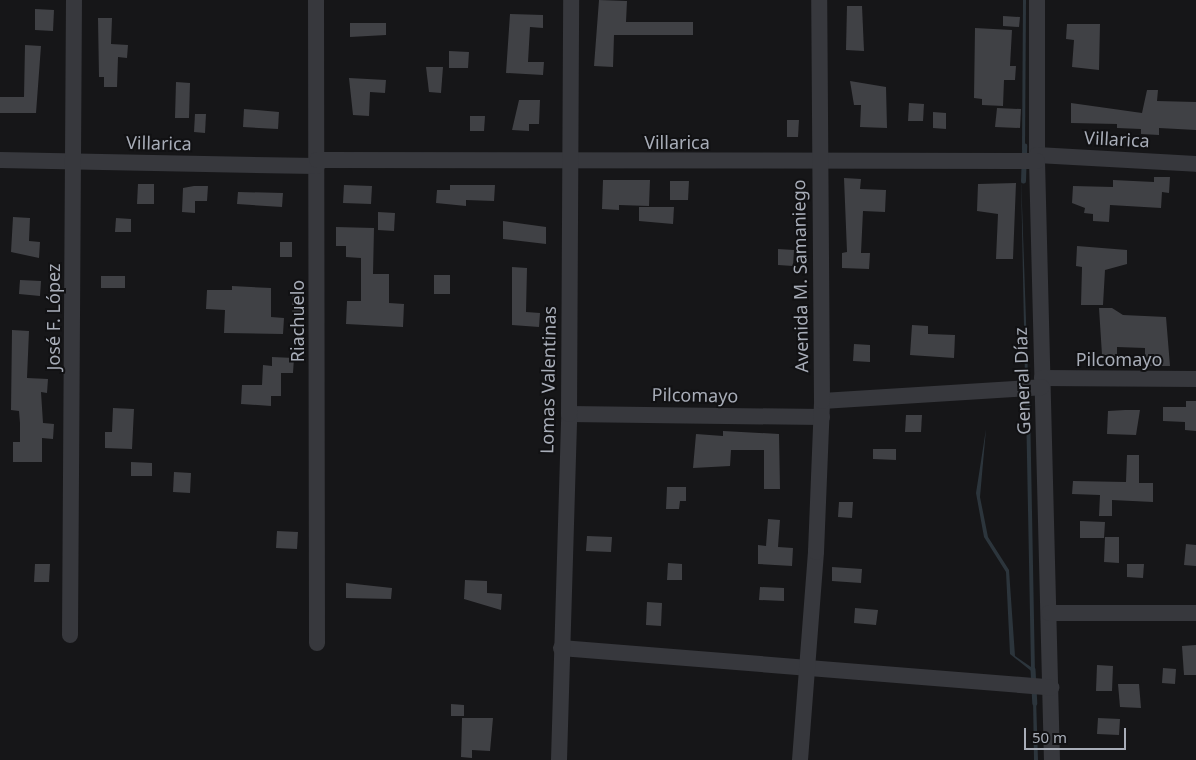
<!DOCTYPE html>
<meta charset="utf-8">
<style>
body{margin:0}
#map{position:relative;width:1196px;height:760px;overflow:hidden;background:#161618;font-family:"Noto Sans",sans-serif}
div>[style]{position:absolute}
.water>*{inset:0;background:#2c353c}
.stream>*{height:4.5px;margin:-2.25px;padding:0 2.25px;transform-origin:2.25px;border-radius:2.25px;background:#2c353c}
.building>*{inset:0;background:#404145}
.minor>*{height:16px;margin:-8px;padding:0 8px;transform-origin:8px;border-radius:8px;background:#37383d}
span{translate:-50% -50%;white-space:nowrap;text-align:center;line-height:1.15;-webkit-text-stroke:4px #111113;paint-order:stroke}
.street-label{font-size:18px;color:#a8adb8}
.scale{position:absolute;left:1024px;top:728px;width:102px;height:22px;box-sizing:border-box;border:2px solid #a8adb8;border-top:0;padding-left:6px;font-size:15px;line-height:18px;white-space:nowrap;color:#a8adb8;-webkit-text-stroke:4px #111113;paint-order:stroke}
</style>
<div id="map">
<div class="water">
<div style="clip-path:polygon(1023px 0,1026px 0,1025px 150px,1022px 150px)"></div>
<div style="clip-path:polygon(1021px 176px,1028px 378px,1025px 378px)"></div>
<div style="clip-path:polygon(1026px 404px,1030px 404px,1035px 674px,1010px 654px,1006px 572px,984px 537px,976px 493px,986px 429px,980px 497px,988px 537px,1009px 570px,1015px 656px,1031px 667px)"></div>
<div style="clip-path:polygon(1033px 698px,1036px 698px,1038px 760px,1034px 760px)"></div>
</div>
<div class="stream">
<div style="left:1023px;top:181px;width:35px;rotate:-88deg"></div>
<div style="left:1027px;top:391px;width:18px;rotate:87deg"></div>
<div style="left:1033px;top:669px;width:34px;rotate:87deg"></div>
</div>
<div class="building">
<div style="clip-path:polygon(599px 0,627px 1px,626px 22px,693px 22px,693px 35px,614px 35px,613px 67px,594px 66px)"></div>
<div style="clip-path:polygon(847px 6px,862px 6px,864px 51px,846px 50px)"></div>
<div style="clip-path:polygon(35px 9px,54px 10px,53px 31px,35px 30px)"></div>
<div style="clip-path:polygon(510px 14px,543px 15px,543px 28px,530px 27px,528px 62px,544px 62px,543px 75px,506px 73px)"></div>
<div style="clip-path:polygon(1003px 16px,1020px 17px,1019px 27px,1003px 26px)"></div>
<div style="clip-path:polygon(98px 18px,112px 18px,111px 44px,128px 45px,127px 58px,118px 57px,117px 87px,104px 87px,104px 77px,99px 77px)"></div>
<div style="clip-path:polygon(350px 23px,386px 23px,386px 35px,350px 37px)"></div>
<div style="clip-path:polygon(1067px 24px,1100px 24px,1099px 70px,1072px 67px,1074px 40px,1066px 39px)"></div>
<div style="clip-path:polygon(975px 28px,1012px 30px,1010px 66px,1016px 66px,1015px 80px,1004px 80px,1003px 106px,982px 105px,982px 99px,974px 98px)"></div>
<div style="clip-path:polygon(25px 45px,41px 46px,36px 113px,0 113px,0 97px,24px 97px)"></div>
<div style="clip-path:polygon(449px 51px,469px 52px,468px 68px,449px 68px)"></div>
<div style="clip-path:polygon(426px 67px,443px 67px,441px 93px,429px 92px)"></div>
<div style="clip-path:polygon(349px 78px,386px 80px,385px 93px,370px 92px,369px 116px,353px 115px)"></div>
<div style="clip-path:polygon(850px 81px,886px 87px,887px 128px,860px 127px,861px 105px,854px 105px)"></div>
<div style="clip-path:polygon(176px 82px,190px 83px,189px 118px,175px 118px)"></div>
<div style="clip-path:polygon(1147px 90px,1158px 90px,1157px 101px,1196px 102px,1196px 130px,1159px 128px,1159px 135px,1141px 134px,1141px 129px,1117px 128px,1117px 124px,1071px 123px,1071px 103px,1142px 113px)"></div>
<div style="clip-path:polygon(519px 100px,540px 100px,539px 124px,529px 124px,529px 131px,512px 130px)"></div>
<div style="clip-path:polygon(909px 103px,924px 104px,923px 121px,908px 121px)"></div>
<div style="clip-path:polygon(997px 108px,1021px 109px,1020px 128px,995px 127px)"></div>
<div style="clip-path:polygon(244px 109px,279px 112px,278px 129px,243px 127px)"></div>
<div style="clip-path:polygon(933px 112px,946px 113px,946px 129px,933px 128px)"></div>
<div style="clip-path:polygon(195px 114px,206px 114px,205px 133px,194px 132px)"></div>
<div style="clip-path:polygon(470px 116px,485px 116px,484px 131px,470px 131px)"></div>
<div style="clip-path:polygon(787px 120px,799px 120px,798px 137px,787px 137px)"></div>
<div style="clip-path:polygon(1154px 177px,1170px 177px,1169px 193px,1162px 192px,1161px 208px,1110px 205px,1109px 222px,1093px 221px,1093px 214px,1084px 213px,1085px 208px,1072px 203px,1073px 186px,1113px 187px,1113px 180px,1154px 182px)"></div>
<div style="clip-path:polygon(844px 178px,861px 179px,860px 189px,886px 190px,885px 212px,863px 211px,861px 253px,870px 253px,869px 269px,842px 268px,842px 253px,847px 252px)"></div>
<div style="clip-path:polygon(603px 180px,650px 180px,649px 206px,619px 205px,619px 210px,602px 209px)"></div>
<div style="clip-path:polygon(670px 181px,689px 181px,688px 200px,670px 200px)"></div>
<div style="clip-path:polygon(1016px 183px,1013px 259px,996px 259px,998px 214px,977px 211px,978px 184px)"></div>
<div style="clip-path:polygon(138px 184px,154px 184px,154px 204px,137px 204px)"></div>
<div style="clip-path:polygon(344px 185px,372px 186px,371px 204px,343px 203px)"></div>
<div style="clip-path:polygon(450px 185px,495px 185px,494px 201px,466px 200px,466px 206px,436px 203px,437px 190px,450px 190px)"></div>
<div style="clip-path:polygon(194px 186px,208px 186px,207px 201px,195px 201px,195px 213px,182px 212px,183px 188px)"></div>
<div style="clip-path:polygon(238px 192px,283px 193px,282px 207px,237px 204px)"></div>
<div style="clip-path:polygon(639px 207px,674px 207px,673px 224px,639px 221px)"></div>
<div style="clip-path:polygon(378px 212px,395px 213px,394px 231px,378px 230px)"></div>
<div style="clip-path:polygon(13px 217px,30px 218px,29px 241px,40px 242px,39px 258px,11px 252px)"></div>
<div style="clip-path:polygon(116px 218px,131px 219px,131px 232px,115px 232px)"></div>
<div style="clip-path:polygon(503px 221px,546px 227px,546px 244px,503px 239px)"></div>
<div style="clip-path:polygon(336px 227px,374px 228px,373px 274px,389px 274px,389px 303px,404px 304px,403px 327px,346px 324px,347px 301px,361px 301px,361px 258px,346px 257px,346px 246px,336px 246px)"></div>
<div style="clip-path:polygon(280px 242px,292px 242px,292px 257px,280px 257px)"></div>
<div style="clip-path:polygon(1077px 246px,1127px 250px,1127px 264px,1105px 270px,1103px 305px,1081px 305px,1082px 267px,1076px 266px)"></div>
<div style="clip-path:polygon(778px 249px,794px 250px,793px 266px,778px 265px)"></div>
<div style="clip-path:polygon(512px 267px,527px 268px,526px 312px,540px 313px,539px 327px,512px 325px)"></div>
<div style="clip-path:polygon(434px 275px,450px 275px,450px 294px,434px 294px)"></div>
<div style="clip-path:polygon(101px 276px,125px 276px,125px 288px,101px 288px)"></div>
<div style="clip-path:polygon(20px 280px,41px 281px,40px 296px,19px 294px)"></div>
<div style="clip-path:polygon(232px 286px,271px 288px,271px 317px,284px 318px,283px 334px,224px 333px,225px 310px,206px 309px,207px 290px,232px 290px)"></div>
<div style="clip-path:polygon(293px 290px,305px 291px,304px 313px,292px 313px)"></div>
<div style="clip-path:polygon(1099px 308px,1112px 308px,1123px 315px,1166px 317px,1170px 366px,1145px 366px,1145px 348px,1117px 347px,1117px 356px,1102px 355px)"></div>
<div style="clip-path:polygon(912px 325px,928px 326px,928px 334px,955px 335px,954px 358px,910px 355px)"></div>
<div style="clip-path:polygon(12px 330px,29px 331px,27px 378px,48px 379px,47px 393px,41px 392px,43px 423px,54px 424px,53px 439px,42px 438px,42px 462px,13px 462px,13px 442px,20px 442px,20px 423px,19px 411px,11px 410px)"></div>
<div style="clip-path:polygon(854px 344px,870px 345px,870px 362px,853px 361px)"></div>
<div style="clip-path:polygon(272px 357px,294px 358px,293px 373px,281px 373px,281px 396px,271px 396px,271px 406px,241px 404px,242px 385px,262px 385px,263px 365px,272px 366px)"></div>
<div style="clip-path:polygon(1186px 401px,1196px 401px,1196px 431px,1185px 430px,1185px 422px,1163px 421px,1163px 407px,1186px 407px)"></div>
<div style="clip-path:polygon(113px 408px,134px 409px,132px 449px,105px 448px,105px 432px,112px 432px)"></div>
<div style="clip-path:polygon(1125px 410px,1140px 410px,1136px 435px,1107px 434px,1108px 411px)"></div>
<div style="clip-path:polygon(906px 415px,922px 415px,921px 432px,905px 432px)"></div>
<div style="clip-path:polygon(723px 431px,779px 434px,780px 489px,764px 489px,764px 450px,731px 450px,730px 466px,693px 468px,696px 434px,723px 436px)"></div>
<div style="clip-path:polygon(873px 449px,896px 449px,896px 460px,873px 459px)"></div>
<div style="clip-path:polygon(1127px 455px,1139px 455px,1139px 483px,1153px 483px,1153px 502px,1112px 500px,1112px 516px,1099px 516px,1100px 495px,1072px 494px,1073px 481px,1126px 482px)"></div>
<div style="clip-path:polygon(131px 462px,152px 463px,152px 476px,131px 476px)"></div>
<div style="clip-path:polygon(174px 472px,191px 473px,190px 493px,173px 492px)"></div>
<div style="clip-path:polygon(667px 487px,686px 487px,686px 501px,680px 501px,679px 509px,666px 509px)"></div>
<div style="clip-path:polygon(839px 502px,853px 502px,852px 518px,838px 517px)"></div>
<div style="clip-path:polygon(768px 519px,780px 520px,778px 547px,793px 548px,792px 566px,758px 564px,758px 545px,766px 546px)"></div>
<div style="clip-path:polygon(1080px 521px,1105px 522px,1104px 538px,1080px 538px)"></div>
<div style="clip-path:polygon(277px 531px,298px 532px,297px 549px,276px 548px)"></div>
<div style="clip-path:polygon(587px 536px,612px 537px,611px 552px,586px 551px)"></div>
<div style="clip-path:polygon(1105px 537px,1119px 537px,1119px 563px,1104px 562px)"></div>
<div style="clip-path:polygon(1186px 544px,1196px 545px,1196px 566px,1184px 565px)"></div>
<div style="clip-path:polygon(668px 563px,682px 564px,682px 580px,667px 580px)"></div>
<div style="clip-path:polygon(35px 564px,50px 564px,49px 582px,34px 582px)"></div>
<div style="clip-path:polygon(1127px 564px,1144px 564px,1143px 578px,1127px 577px)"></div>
<div style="clip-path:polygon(832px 567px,862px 569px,861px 583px,832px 581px)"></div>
<div style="clip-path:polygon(465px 580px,487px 581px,487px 593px,502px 594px,501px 610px,464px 599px)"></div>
<div style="clip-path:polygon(346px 583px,392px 588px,391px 599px,346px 598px)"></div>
<div style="clip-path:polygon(760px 587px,784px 588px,784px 601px,759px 600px)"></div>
<div style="clip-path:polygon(647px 602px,662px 603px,661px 626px,646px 625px)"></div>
<div style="clip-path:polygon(855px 608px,878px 610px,876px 625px,854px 623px)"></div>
<div style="clip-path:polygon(1196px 645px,1196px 675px,1184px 675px,1182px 646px)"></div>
<div style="clip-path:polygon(1097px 665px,1113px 666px,1112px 691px,1096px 691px)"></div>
<div style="clip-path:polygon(1163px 668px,1176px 669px,1175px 684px,1162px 683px)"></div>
<div style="clip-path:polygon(1118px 684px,1139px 684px,1141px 708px,1120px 707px)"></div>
<div style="clip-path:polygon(451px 704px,464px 705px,464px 716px,451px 716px)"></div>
<div style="clip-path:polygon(462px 718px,493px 718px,490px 751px,472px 750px,472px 758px,461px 757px)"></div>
<div style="clip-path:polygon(1098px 718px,1120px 719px,1119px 735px,1097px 734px)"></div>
</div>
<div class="minor">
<div style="left:316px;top:0;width:643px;rotate:89.91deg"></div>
<div style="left:1037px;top:0;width:161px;rotate:90deg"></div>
<div style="left:1037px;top:161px;width:599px;rotate:88.57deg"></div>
<div style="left:1037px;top:155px;width:159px;rotate:3.2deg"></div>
<div style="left:0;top:160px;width:317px;rotate:1.1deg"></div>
<div style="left:317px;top:160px;width:720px;rotate:0.08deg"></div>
<div style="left:1042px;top:378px;width:154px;rotate:0.4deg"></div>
<div style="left:822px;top:401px;width:220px;rotate:-3.6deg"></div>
<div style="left:569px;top:414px;width:253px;rotate:0.7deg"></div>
<div style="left:1049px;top:613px;width:147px"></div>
<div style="left:70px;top:635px;width:635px;rotate:-89.64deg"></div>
<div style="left:561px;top:648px;width:492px;rotate:4.6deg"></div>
<div style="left:559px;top:760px;width:346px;rotate:-88.3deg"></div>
<div style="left:569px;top:414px;width:414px;rotate:-89.7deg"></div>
<div style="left:800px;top:760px;width:209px;rotate:-85.6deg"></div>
<div style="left:816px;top:552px;width:151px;rotate:-87.7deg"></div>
<div style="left:822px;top:401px;width:401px;rotate:-90.4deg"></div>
</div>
<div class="street-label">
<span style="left:1117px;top:139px;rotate:3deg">Villarica</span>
<span style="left:677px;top:142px">Villarica</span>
<span style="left:159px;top:143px;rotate:1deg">Villarica</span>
<span style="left:800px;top:276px;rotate:-91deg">Avenida M. Samaniego</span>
<span style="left:53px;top:317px;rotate:-90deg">José F. López</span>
<span style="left:297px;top:321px;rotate:-90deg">Riachuelo</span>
<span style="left:1119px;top:359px">Pilcomayo</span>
<span style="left:548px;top:380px;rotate:-89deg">Lomas Valentinas</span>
<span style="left:1022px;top:381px;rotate:-92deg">General Díaz</span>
<span style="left:695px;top:395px;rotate:1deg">Pilcomayo</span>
</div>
<div class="scale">50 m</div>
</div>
